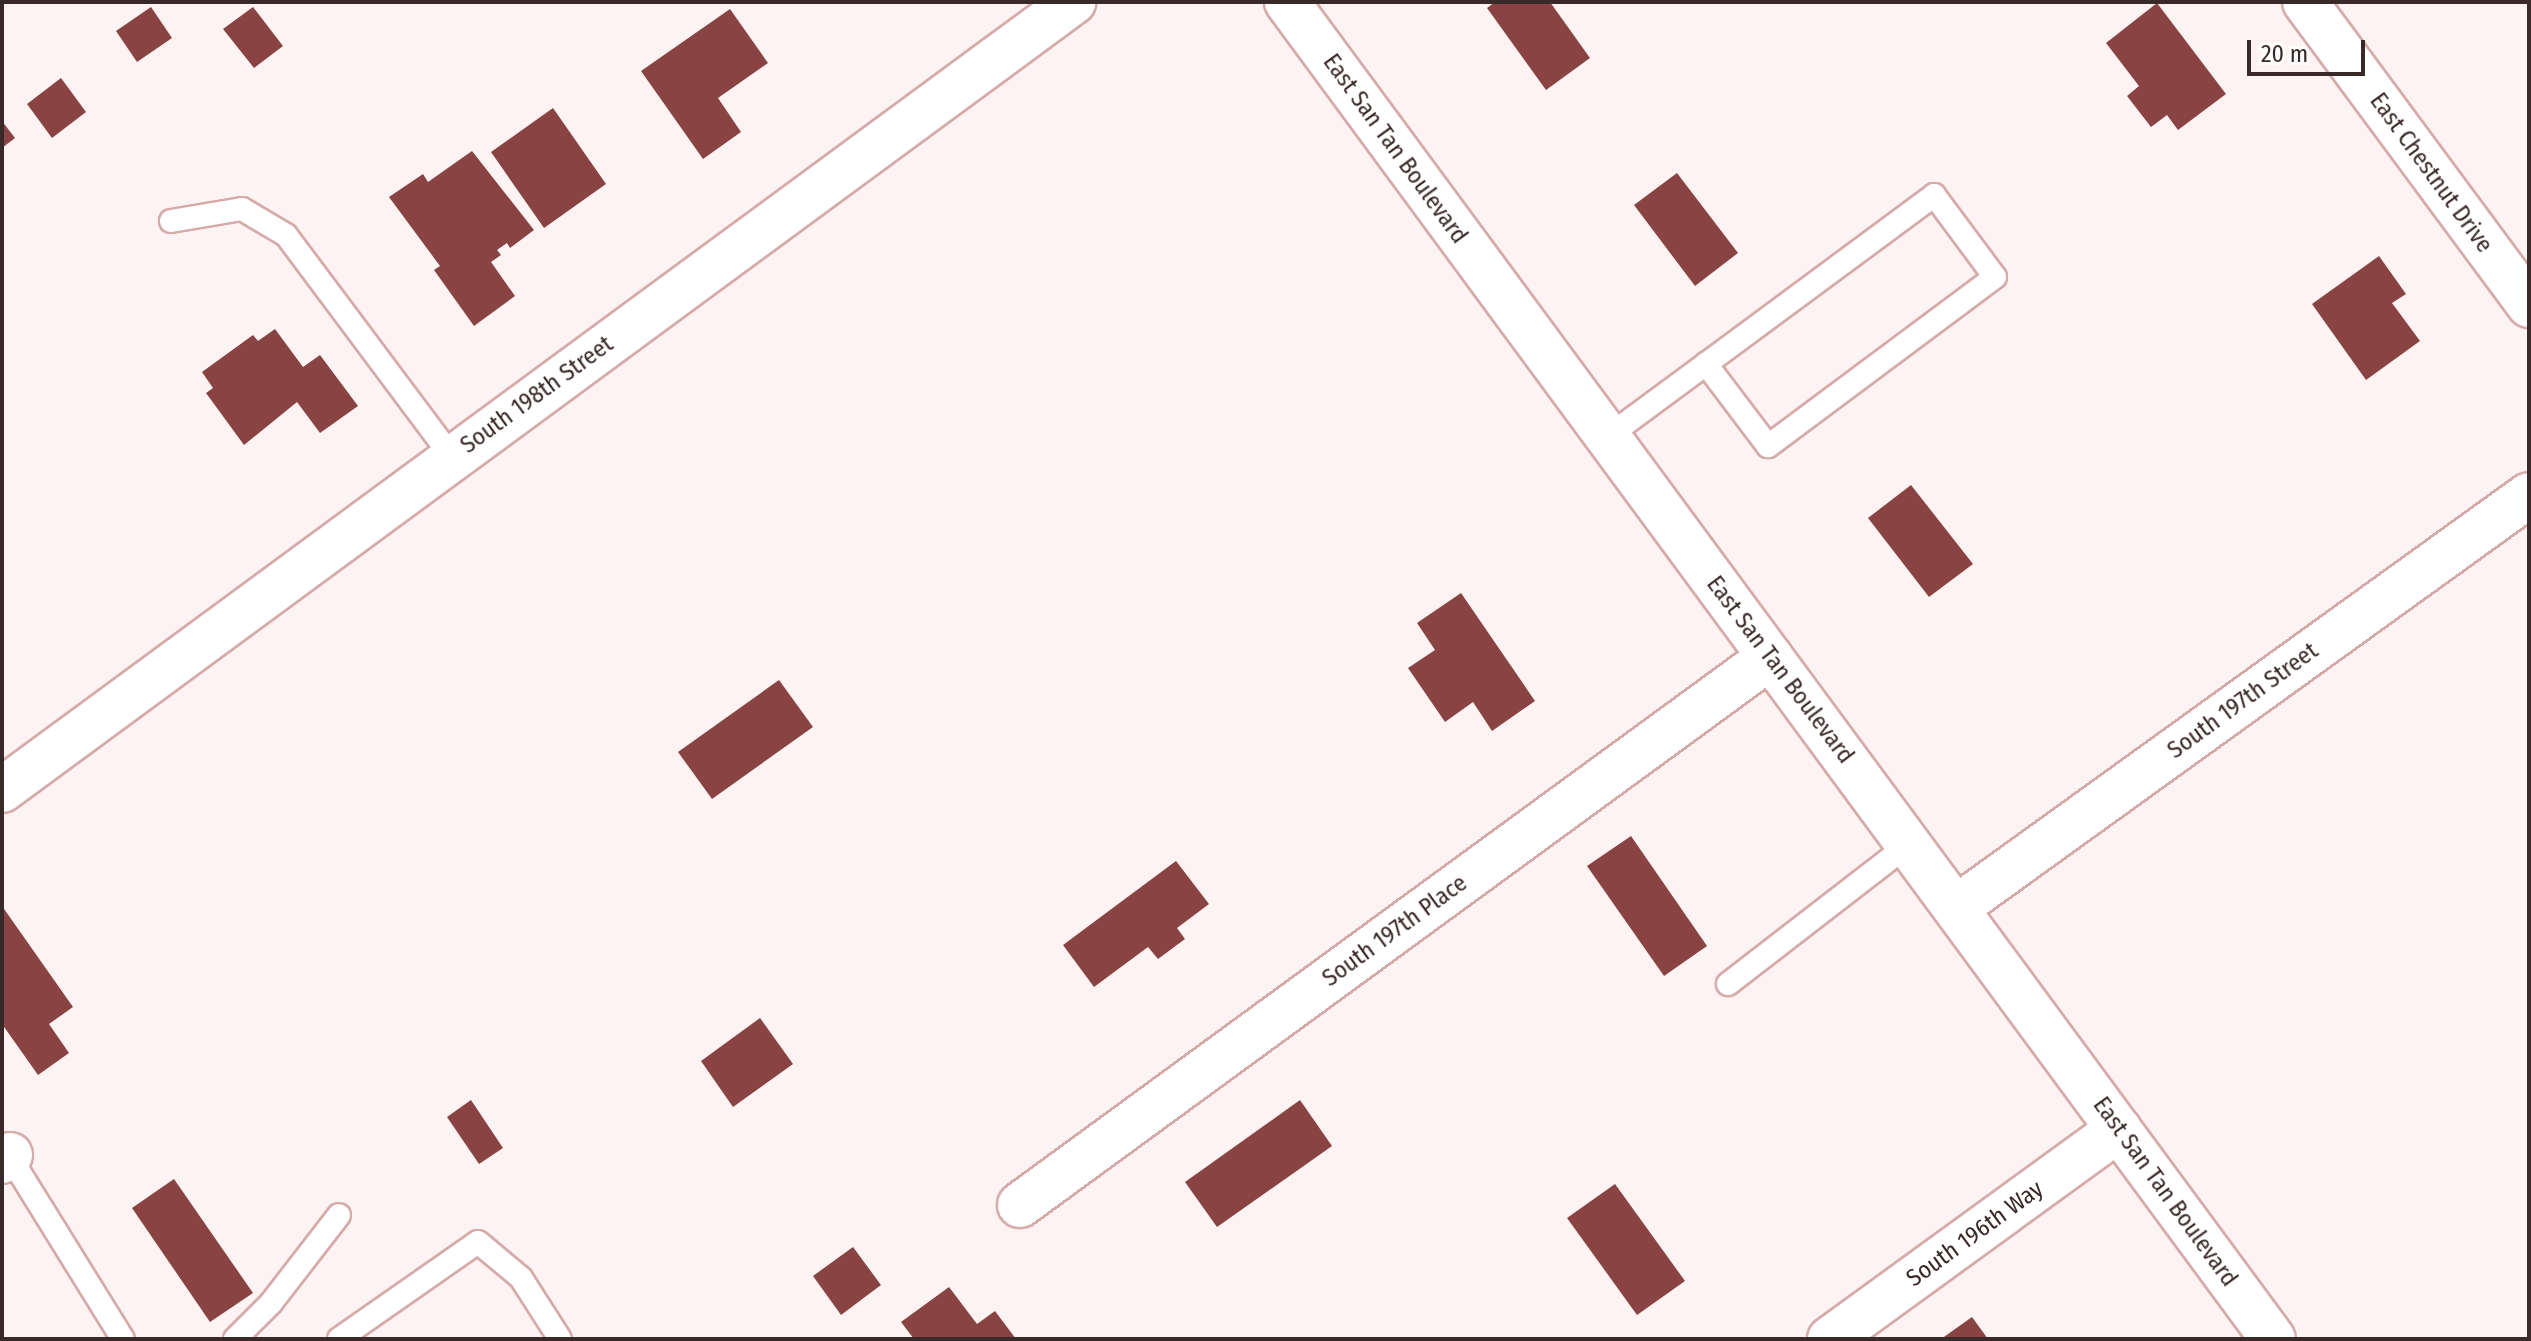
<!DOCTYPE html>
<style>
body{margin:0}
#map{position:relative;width:2531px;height:1341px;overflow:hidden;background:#fcf3f2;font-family:"Fira Sans Condensed",sans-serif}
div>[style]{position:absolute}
.building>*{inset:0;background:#8a4343}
.roads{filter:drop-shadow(2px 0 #d5aba9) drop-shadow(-2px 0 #d5aba9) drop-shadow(0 2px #d5aba9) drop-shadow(0 -2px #d5aba9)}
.service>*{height:22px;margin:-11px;padding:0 11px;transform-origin:11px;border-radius:11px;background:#fff}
.minor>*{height:44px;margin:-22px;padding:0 22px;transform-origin:22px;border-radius:22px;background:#fff}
.tertiary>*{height:44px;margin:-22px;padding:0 22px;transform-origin:22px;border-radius:22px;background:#fff}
span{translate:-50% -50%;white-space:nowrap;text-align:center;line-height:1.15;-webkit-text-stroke:8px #fff;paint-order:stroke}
.street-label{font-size:24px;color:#392928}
.frame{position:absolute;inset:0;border:4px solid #392928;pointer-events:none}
.scale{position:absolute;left:2247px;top:40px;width:118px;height:36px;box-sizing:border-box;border:4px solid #392928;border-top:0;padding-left:10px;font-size:24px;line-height:28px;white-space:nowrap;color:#392928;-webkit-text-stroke:6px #fff;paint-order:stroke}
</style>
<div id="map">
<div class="building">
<div style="clip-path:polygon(1495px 2px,1550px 2px,1590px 58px,1546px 90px,1487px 8px)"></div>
<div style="clip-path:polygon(2157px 3px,2226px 94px,2178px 130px,2167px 115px,2151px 127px,2127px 96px,2139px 86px,2106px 43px)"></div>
<div style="clip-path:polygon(151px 7px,172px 38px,137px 62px,116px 31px)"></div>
<div style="clip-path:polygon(253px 7px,283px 46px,254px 68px,223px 29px)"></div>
<div style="clip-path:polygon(730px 9px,768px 63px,718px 98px,741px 132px,703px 159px,641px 71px)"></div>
<div style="clip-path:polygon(61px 78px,86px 112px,52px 138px,27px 104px)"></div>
<div style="clip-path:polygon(553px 108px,606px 184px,544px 228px,491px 152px)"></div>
<div style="clip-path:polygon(2px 121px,15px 138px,2px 148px)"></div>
<div style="clip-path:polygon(472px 151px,534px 230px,510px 248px,507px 243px,497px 250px,501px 255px,491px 262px,515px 296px,474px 326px,434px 270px,440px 266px,389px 197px,423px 174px,428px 182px)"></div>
<div style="clip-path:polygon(1677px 173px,1738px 253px,1695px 286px,1634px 205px)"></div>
<div style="clip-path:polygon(2379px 256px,2406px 294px,2392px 303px,2420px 341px,2366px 380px,2312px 304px)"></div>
<div style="clip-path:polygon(275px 329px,303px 367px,320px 355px,358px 406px,320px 433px,297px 402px,244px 445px,206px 393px,213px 388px,202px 372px,253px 335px,258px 341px)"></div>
<div style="clip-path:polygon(1911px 485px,1973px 564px,1929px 597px,1868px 518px)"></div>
<div style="clip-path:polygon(1461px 593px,1535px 701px,1492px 731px,1473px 702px,1445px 722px,1408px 668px,1435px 650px,1417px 623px)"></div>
<div style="clip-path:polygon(779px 680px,813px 727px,712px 799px,678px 752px)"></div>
<div style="clip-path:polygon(1631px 836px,1707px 946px,1664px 976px,1587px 866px)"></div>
<div style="clip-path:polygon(1176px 861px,1209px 904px,1177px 928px,1185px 939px,1158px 959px,1148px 947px,1094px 987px,1063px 945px)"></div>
<div style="clip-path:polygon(2px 906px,73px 1007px,49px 1024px,69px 1053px,38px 1075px,2px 1024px)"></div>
<div style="clip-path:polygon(760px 1018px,793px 1064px,733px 1107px,701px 1061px)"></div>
<div style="clip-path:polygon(471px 1100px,503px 1148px,479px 1164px,447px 1117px)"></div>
<div style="clip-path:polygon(1300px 1100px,1332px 1146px,1217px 1227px,1185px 1182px)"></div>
<div style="clip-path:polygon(174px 1179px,253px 1293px,210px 1322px,132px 1208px)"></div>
<div style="clip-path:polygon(1615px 1184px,1685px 1281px,1637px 1315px,1567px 1218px)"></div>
<div style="clip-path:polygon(853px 1247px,881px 1285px,841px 1315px,813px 1276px)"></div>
<div style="clip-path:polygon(949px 1287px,977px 1324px,995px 1311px,1016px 1339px,914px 1339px,901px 1322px)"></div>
<div style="clip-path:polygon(1972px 1317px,1988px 1339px,1941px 1339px)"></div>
</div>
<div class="roads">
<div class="service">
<div style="left:171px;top:221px;width:72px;rotate:-9.6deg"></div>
<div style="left:242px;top:209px;width:51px;rotate:30.6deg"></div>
<div style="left:286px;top:235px;width:277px;rotate:53.2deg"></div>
<div style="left:1607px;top:437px;width:123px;rotate:-36.4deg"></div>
<div style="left:1706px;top:364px;width:284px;rotate:-36.5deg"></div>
<div style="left:1934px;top:195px;width:102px;rotate:53.4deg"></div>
<div style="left:1995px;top:277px;width:283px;rotate:143.3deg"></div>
<div style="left:1768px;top:446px;width:103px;rotate:-127.1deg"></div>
<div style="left:1728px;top:984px;width:229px;rotate:-37.7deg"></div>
<div style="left:5px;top:1149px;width:224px;rotate:58.2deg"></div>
<div style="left:235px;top:1339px;width:51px;rotate:-45deg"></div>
<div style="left:271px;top:1303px;width:111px;rotate:-52.3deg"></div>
<div style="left:339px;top:1339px;width:169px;rotate:-34.9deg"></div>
<div style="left:478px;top:1242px;width:56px;rotate:39.9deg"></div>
<div style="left:521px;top:1278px;width:72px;rotate:57.4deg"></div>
</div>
<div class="minor">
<div style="left:2305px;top:2px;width:377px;rotate:53.5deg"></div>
<div style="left:2px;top:790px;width:1330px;rotate:-36.34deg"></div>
<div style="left:1956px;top:908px;width:706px;rotate:-35.78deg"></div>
<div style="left:2px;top:1161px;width:10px;rotate:-37deg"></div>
<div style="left:1020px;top:1205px;width:929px;rotate:-36.15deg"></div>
<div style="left:1830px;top:1339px;width:357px;rotate:-36deg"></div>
</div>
<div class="tertiary">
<div style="left:1287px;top:2px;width:1661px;rotate:53.59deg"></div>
</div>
</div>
<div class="street-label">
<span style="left:1395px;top:149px;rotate:54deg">East San Tan Boulevard</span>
<span style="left:2431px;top:173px;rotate:54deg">East Chestnut Drive</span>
<span style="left:537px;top:395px;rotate:-36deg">South 198th Street</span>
<span style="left:1780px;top:670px;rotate:53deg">East San Tan Boulevard</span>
<span style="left:2243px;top:701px;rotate:-36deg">South 197th Street</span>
<span style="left:1395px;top:931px;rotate:-36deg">South 197th Place</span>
<span style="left:2165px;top:1192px;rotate:54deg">East San Tan Boulevard</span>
<span style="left:1975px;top:1234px;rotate:-36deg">South 196th Way</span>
</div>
<div class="frame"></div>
<div class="scale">20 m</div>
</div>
